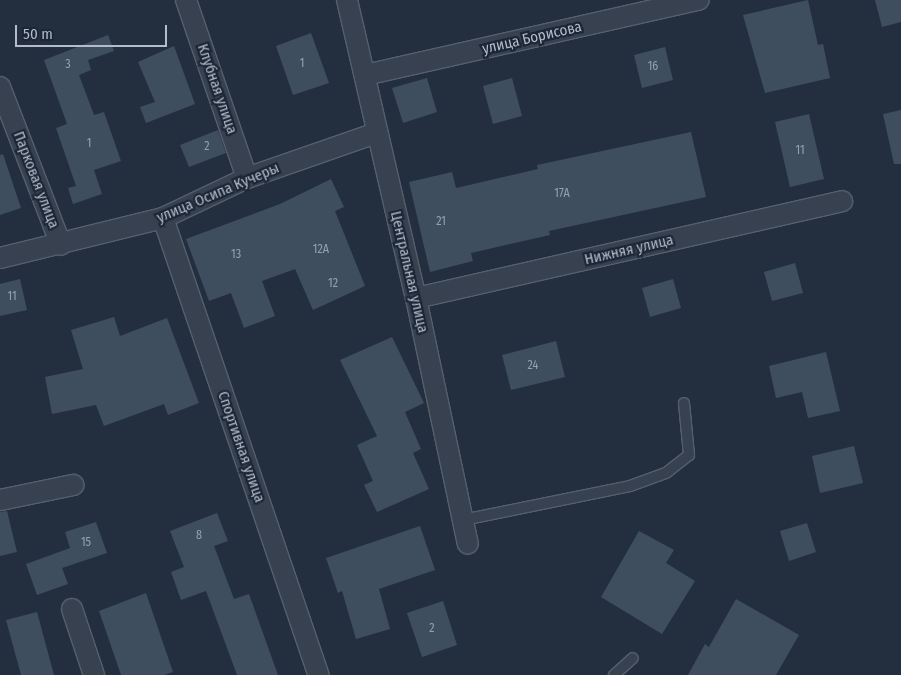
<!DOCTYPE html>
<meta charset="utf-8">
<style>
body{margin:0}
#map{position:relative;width:901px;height:675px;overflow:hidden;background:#232f3f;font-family:"Fira Sans Condensed",sans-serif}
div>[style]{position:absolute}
.building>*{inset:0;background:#3f4e5e}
.roads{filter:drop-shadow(1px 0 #555f6d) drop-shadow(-1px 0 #555f6d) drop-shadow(0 1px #555f6d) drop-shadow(0 -1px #555f6d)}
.service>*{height:10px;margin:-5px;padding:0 5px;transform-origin:5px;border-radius:5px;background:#37414f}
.minor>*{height:20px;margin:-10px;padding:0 10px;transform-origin:10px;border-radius:10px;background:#37414f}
span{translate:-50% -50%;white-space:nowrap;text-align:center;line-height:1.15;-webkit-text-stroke:4.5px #1c2634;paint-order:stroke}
.number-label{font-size:12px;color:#96a0af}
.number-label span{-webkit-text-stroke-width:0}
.street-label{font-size:15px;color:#b3bcca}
.scale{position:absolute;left:15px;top:25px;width:152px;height:22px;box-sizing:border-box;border:2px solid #b3bcca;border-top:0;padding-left:6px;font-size:15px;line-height:18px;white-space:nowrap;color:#b3bcca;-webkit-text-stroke:4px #1c2634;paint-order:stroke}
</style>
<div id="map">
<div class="building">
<div style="clip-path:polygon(808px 0,818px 45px,823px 44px,830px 78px,765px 93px,743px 15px)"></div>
<div style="clip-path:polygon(875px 0,901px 0,901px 22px,882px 27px)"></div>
<div style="clip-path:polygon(311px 33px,329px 83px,293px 95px,276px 46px)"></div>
<div style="clip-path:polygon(108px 35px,114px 51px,88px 60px,91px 70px,79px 75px,94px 115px,104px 112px,121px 161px,94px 170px,102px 194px,73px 204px,68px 188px,76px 186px,56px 128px,67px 124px,44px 60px)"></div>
<div style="clip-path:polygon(174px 46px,195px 104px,146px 123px,140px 107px,155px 102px,138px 62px)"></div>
<div style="clip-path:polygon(665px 47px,673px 80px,642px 88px,634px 55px)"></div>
<div style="clip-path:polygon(427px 78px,437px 112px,403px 123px,392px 88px)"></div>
<div style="clip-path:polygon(512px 78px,522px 116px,493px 124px,483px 86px)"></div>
<div style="clip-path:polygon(901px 110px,901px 164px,894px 164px,883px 114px)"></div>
<div style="clip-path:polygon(809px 114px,824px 179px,790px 187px,775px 122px)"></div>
<div style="clip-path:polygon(218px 130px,226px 153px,189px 167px,180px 145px)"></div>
<div style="clip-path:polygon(691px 132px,706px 197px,549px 231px,550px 235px,471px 253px,473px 261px,430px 272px,409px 182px,452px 172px,456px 188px,538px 169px,537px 165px)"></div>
<div style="clip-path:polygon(3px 154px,21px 208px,0 215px,0 155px)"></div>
<div style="clip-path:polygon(331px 179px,344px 207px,335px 211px,365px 286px,313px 310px,295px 269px,262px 281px,275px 316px,244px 328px,231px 293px,209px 301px,186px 239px,280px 204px)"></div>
<div style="clip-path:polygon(795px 263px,803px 293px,772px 301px,764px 272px)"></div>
<div style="clip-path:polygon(20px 279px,27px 310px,0 316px,0 284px)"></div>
<div style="clip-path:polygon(673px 279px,681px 308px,650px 317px,642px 288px)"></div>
<div style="clip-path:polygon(114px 317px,120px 336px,167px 318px,199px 403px,168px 415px,164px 404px,104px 426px,96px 405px,52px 414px,45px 377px,83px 369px,71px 330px)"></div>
<div style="clip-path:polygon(392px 337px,424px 403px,405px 412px,421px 449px,413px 453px,429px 489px,377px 512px,364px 485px,373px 481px,357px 445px,377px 436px,340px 360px)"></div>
<div style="clip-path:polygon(556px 341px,565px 377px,511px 390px,502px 355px)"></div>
<div style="clip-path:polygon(826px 352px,840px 411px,808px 418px,802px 392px,776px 398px,769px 366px)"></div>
<div style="clip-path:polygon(854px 446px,863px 483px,820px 493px,812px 456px)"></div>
<div style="clip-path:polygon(7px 511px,17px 552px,0 556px,0 512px)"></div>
<div style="clip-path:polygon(217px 513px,228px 541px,214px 546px,234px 599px,249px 594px,278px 675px,237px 675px,206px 591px,181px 600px,171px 572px,184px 567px,170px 531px)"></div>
<div style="clip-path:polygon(96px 522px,107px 553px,62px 568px,68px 584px,37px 595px,26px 564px,70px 548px,65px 532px)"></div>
<div style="clip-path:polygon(807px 523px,816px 552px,789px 561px,780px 531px)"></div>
<div style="clip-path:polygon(420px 526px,435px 570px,379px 589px,390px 629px,356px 639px,342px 591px,338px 593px,326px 558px)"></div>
<div style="clip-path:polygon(639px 531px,674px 550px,666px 563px,695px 581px,662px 634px,601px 597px)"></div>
<div style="clip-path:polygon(146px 593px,173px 672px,164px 675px,121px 675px,99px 611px)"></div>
<div style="clip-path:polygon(736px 599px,799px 635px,776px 675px,688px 675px,705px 644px,709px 647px)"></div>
<div style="clip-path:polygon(443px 601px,457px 645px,422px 657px,407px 613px)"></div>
<div style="clip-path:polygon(37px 612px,54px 675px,21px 675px,6px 620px)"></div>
</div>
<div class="roads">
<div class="service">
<div style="left:463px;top:520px;width:170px;rotate:-11.5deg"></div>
<div style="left:630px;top:486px;width:38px;rotate:-20deg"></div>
<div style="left:666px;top:473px;width:29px;rotate:-38deg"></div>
<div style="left:689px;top:455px;width:52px;rotate:-95.5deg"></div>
<div style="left:614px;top:675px;width:25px;rotate:-42deg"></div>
</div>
<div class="minor">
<div style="left:186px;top:0;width:188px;rotate:71.1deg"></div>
<div style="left:347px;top:0;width:306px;rotate:77deg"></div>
<div style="left:416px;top:298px;width:251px;rotate:78.1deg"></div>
<div style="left:365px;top:75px;width:342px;rotate:-12.7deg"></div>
<div style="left:0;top:87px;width:169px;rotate:68.9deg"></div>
<div style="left:163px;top:218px;width:483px;rotate:71.2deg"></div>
<div style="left:0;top:258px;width:168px;rotate:-13.8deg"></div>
<div style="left:163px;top:218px;width:93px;rotate:-25.5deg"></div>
<div style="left:247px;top:178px;width:137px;rotate:-19.2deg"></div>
<div style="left:416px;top:298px;width:437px;rotate:-12.8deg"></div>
<div style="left:0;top:500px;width:75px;rotate:-11.6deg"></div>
<div style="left:72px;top:609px;width:70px;rotate:71.6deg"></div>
</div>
</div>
<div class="number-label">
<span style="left:302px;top:64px">1</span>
<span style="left:68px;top:65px">3</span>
<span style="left:653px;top:67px">16</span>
<span style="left:89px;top:144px">1</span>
<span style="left:207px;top:147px">2</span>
<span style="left:800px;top:151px">11</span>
<span style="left:562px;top:194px">17А</span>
<span style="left:441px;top:222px">21</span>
<span style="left:321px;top:250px">12А</span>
<span style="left:236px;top:255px">13</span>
<span style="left:333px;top:284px">12</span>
<span style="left:12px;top:297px">11</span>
<span style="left:533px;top:366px">24</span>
<span style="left:199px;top:536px">8</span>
<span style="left:86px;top:543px">15</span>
<span style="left:432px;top:629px">2</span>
</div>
<div class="street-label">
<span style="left:532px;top:38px;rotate:-13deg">улица Борисова</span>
<span style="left:217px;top:89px;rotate:71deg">Клубная улица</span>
<span style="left:36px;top:180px;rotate:69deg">Парковая улица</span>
<span style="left:218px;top:193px;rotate:-23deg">улица Осипа Кучеры</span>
<span style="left:629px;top:250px;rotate:-13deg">Нижняя улица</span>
<span style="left:409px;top:272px;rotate:77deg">Центральная улица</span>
<span style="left:241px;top:447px;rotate:71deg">Спортивная улица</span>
</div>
<div class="scale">50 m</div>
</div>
